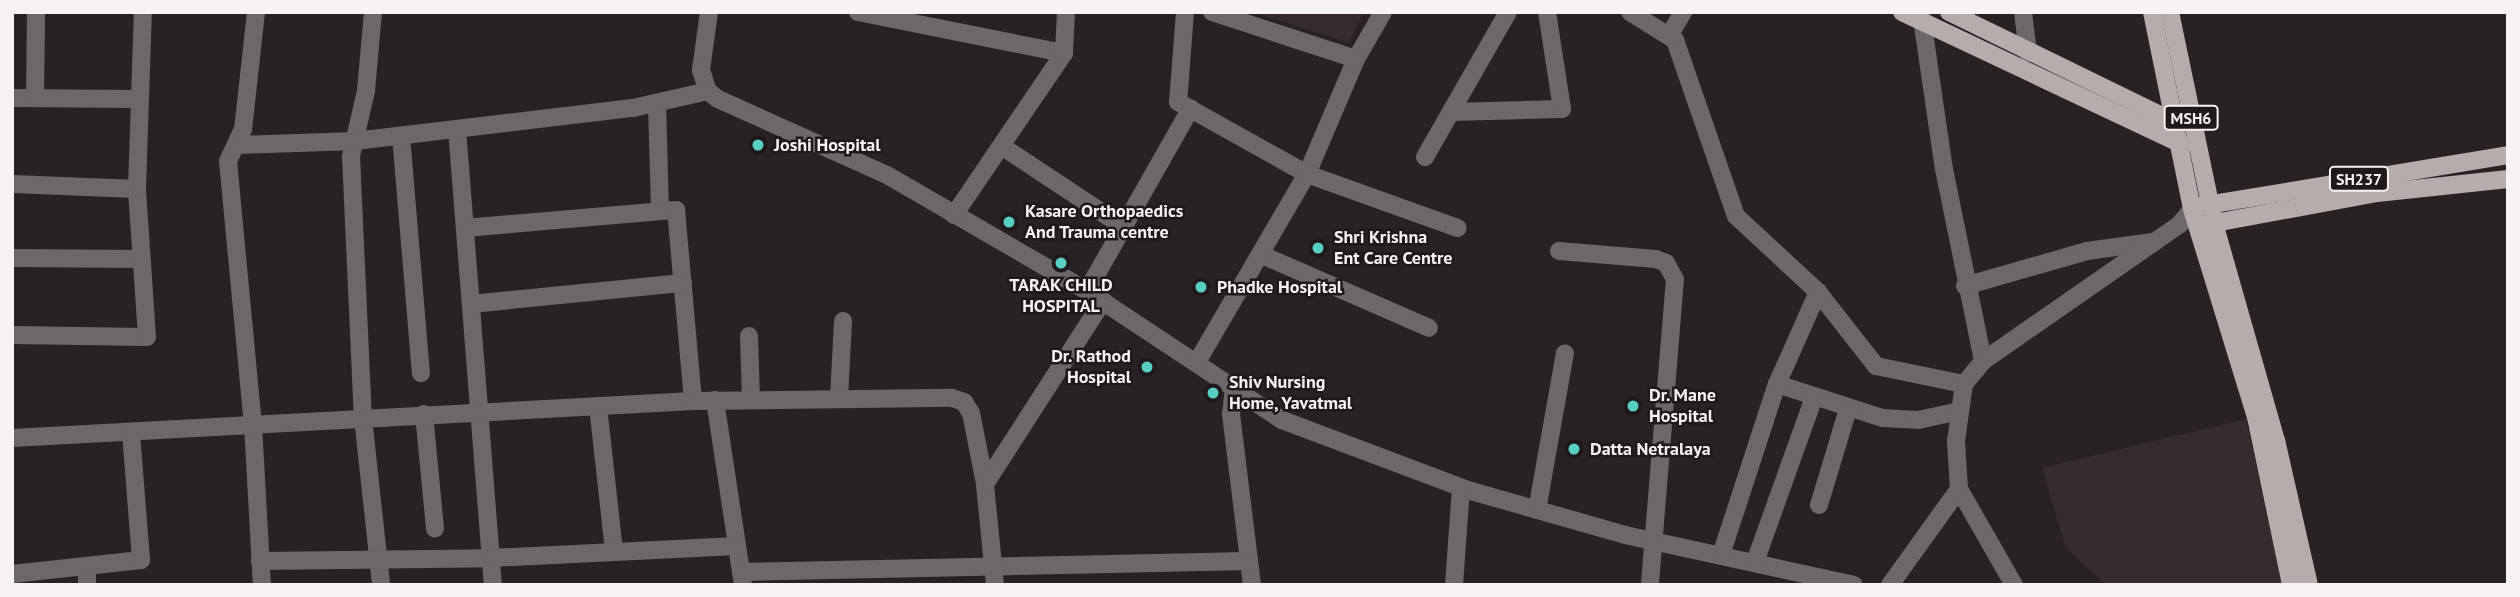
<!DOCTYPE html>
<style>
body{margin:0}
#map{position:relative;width:2520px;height:597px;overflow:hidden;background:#292224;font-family:"PT Sans",sans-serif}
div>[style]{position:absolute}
.built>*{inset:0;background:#372b2f}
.minor>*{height:18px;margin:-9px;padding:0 9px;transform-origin:9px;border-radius:9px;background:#6c6868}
.major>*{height:18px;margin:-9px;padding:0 9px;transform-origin:9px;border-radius:9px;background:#b4adab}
.dots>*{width:19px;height:19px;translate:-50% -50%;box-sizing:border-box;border:4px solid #1f191b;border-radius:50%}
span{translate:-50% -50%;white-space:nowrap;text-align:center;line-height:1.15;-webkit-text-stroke:5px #1f191b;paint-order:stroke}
.shield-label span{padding:2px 5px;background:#1f191b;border:2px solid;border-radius:5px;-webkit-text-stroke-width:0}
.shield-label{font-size:16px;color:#f7f3f4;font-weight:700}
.poi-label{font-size:18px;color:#f7f3f4;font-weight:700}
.left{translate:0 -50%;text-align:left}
.right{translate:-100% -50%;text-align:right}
.frame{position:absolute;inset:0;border:14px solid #f7f3f4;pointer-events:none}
</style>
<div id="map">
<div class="built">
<div style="clip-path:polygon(1253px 12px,1364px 12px,1349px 43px)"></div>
<div style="clip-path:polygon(2246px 419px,2282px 585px,2106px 585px,2066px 548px,2042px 468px)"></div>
</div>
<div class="minor">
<div style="left:256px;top:12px;width:118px;rotate:96.3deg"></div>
<div style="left:243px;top:129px;width:35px;rotate:115deg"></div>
<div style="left:228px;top:161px;width:265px;rotate:84.6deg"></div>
<div style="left:253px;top:425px;width:160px;rotate:86.8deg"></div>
<div style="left:373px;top:12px;width:79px;rotate:95.1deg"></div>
<div style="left:366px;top:91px;width:67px;rotate:103deg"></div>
<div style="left:351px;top:156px;width:262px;rotate:87.4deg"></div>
<div style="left:363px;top:418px;width:168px;rotate:83.8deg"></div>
<div style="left:709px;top:12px;width:59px;rotate:97.9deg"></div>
<div style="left:701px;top:70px;width:22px;rotate:72deg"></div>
<div style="left:708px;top:91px;width:13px;rotate:39deg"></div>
<div style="left:718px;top:99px;width:185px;rotate:24.2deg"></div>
<div style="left:887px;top:175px;width:231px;rotate:30.1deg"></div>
<div style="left:1087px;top:291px;width:234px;rotate:33.5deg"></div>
<div style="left:1282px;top:420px;width:202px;rotate:20.6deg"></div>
<div style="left:1471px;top:491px;width:160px;rotate:15.9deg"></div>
<div style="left:1625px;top:535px;width:234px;rotate:12.3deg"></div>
<div style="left:858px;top:12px;width:210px;rotate:11.3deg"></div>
<div style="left:1185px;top:12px;width:90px;rotate:94.4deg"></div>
<div style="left:1178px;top:102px;width:148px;rotate:29.2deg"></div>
<div style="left:1307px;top:174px;width:125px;rotate:-66.9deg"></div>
<div style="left:1356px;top:59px;width:54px;rotate:-60.1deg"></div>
<div style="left:1212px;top:12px;width:151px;rotate:18.1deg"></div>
<div style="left:1630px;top:12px;width:53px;rotate:31.9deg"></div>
<div style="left:1675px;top:40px;width:186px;rotate:70.9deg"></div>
<div style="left:1736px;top:216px;width:112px;rotate:42.8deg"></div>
<div style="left:1818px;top:292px;width:94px;rotate:51.9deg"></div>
<div style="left:1876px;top:366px;width:90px;rotate:11.6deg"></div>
<div style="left:1921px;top:12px;width:159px;rotate:81.7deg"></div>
<div style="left:1944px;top:169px;width:196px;rotate:78.5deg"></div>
<div style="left:2023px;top:12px;width:41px;rotate:83deg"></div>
<div style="left:1670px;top:34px;width:26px;rotate:-59deg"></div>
<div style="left:12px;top:98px;width:126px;rotate:0.5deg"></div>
<div style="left:35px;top:98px;width:86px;rotate:-89.3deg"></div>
<div style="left:657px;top:103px;width:107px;rotate:88.4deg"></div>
<div style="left:1451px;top:112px;width:111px;rotate:-1.5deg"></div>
<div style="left:1562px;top:109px;width:98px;rotate:-98.8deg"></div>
<div style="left:457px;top:129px;width:457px;rotate:85.5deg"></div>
<div style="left:401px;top:136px;width:238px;rotate:85.2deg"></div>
<div style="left:237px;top:145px;width:118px;rotate:-1.9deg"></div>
<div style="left:355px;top:141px;width:280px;rotate:-6.8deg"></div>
<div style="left:633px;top:108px;width:77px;rotate:-12.8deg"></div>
<div style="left:1003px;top:147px;width:145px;rotate:33.5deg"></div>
<div style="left:1425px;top:157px;width:167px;rotate:-60.2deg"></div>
<div style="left:12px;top:184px;width:125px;rotate:2.3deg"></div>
<div style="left:954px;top:215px;width:196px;rotate:-55.8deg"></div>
<div style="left:1064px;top:53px;width:41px;rotate:-87.2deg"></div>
<div style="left:465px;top:228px;width:212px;rotate:-4.9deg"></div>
<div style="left:676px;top:210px;width:192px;rotate:84.9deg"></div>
<div style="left:1559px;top:251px;width:97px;rotate:4.7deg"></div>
<div style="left:1656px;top:259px;width:11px;rotate:22deg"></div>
<div style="left:1666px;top:263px;width:18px;rotate:61deg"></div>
<div style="left:1675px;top:279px;width:307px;rotate:94.7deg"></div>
<div style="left:1262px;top:255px;width:182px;rotate:23.6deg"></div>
<div style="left:12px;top:258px;width:129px;rotate:0.4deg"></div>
<div style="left:1965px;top:286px;width:127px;rotate:-16deg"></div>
<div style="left:2087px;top:251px;width:66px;rotate:-7.9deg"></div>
<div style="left:1087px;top:291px;width:210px;rotate:-60.4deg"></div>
<div style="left:471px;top:304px;width:213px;rotate:-5.7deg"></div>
<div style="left:12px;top:335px;width:135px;rotate:0.8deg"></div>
<div style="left:147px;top:337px;width:148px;rotate:-93.9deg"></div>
<div style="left:137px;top:189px;width:177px;rotate:-88.1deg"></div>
<div style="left:749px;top:336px;width:64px;rotate:88.2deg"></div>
<div style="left:1197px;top:362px;width:218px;rotate:-59.7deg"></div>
<div style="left:1307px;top:174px;width:160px;rotate:19.7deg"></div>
<div style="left:1777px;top:384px;width:110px;rotate:17.9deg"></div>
<div style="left:1882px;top:418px;width:36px;rotate:3deg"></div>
<div style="left:1918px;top:420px;width:43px;rotate:-12.1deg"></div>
<div style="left:1234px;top:387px;width:27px;rotate:96deg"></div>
<div style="left:1231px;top:414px;width:172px;rotate:83deg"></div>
<div style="left:839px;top:398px;width:77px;rotate:-87deg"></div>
<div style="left:715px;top:400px;width:187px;rotate:81.4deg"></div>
<div style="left:598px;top:406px;width:147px;rotate:83.7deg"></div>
<div style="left:424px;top:414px;width:115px;rotate:84.5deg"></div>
<div style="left:12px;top:438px;width:682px;rotate:-3.11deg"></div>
<div style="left:693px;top:401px;width:259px;rotate:-0.7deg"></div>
<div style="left:952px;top:398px;width:13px;rotate:18deg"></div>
<div style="left:964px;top:402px;width:13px;rotate:58deg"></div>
<div style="left:971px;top:413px;width:72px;rotate:78.8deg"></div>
<div style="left:1819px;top:505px;width:100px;rotate:-73.2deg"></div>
<div style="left:1537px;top:510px;width:159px;rotate:-79.9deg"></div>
<div style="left:1721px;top:555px;width:180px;rotate:-71.9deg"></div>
<div style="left:1777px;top:384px;width:101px;rotate:-66deg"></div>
<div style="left:260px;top:561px;width:231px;rotate:-0.7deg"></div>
<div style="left:491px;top:558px;width:246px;rotate:-2.8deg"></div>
<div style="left:1755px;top:562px;width:175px;rotate:-70.3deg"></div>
<div style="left:87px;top:566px;width:19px;rotate:90deg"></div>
<div style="left:741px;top:572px;width:508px;rotate:-1.24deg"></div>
<div style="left:12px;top:574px;width:130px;rotate:-6.2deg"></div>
<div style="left:141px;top:560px;width:128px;rotate:-94.5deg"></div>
<div style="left:995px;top:585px;width:101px;rotate:-95.7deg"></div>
<div style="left:985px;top:484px;width:218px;rotate:-57.2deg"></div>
<div style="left:1454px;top:585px;width:97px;rotate:-85.9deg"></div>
<div style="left:1890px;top:585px;width:118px;rotate:-54.3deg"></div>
<div style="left:2014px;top:585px;width:111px;rotate:-119.8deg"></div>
<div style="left:1959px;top:489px;width:48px;rotate:-93.6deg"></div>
<div style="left:1956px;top:441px;width:58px;rotate:-82deg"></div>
<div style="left:1964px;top:384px;width:30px;rotate:-50deg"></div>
<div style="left:1983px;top:361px;width:240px;rotate:-34.8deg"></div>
<div style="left:2180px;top:224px;width:19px;rotate:-51deg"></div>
</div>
<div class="major">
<div style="left:1902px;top:12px;width:311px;rotate:25.3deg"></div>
<div style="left:1949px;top:12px;width:256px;rotate:26deg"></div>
<div style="left:2152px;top:12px;width:201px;rotate:78.5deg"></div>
<div style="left:2192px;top:209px;width:218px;rotate:72.9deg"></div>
<div style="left:2256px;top:417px;width:172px;rotate:78.2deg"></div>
<div style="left:2170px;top:12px;width:216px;rotate:78.2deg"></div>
<div style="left:2214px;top:223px;width:226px;rotate:74.1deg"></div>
<div style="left:2276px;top:440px;width:149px;rotate:77.2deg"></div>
<div style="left:2201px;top:206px;width:311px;rotate:-9.4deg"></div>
<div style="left:2204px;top:225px;width:176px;rotate:-10.5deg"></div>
<div style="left:2377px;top:193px;width:132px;rotate:-6.1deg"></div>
</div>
<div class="dots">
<div style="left:758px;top:145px;background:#57cec2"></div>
<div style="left:1009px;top:222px;background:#57cec2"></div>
<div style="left:1318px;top:248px;background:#57cec2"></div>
<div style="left:1061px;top:263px;background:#57cec2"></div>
<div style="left:1201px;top:287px;background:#57cec2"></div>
<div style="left:1147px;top:367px;background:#57cec2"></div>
<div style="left:1213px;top:393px;background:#57cec2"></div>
<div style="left:1633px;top:406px;background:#57cec2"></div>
<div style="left:1574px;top:449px;background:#57cec2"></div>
</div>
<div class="shield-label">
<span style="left:2191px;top:118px">MSH6</span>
<span style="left:2359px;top:179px">SH237</span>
</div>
<div class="poi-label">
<span class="left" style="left:774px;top:145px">Joshi Hospital</span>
<span class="left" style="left:1025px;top:222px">Kasare Orthopaedics<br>And Trauma centre</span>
<span class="left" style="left:1334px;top:248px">Shri Krishna<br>Ent Care Centre</span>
<span style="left:1061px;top:296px">TARAK CHILD<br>HOSPITAL</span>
<span class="left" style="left:1217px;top:287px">Phadke Hospital</span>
<span class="right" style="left:1131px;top:367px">Dr. Rathod<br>Hospital</span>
<span class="left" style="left:1229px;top:393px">Shiv Nursing<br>Home, Yavatmal</span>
<span class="left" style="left:1649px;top:406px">Dr. Mane<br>Hospital</span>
<span class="left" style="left:1590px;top:449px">Datta Netralaya</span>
</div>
<div class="frame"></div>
</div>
